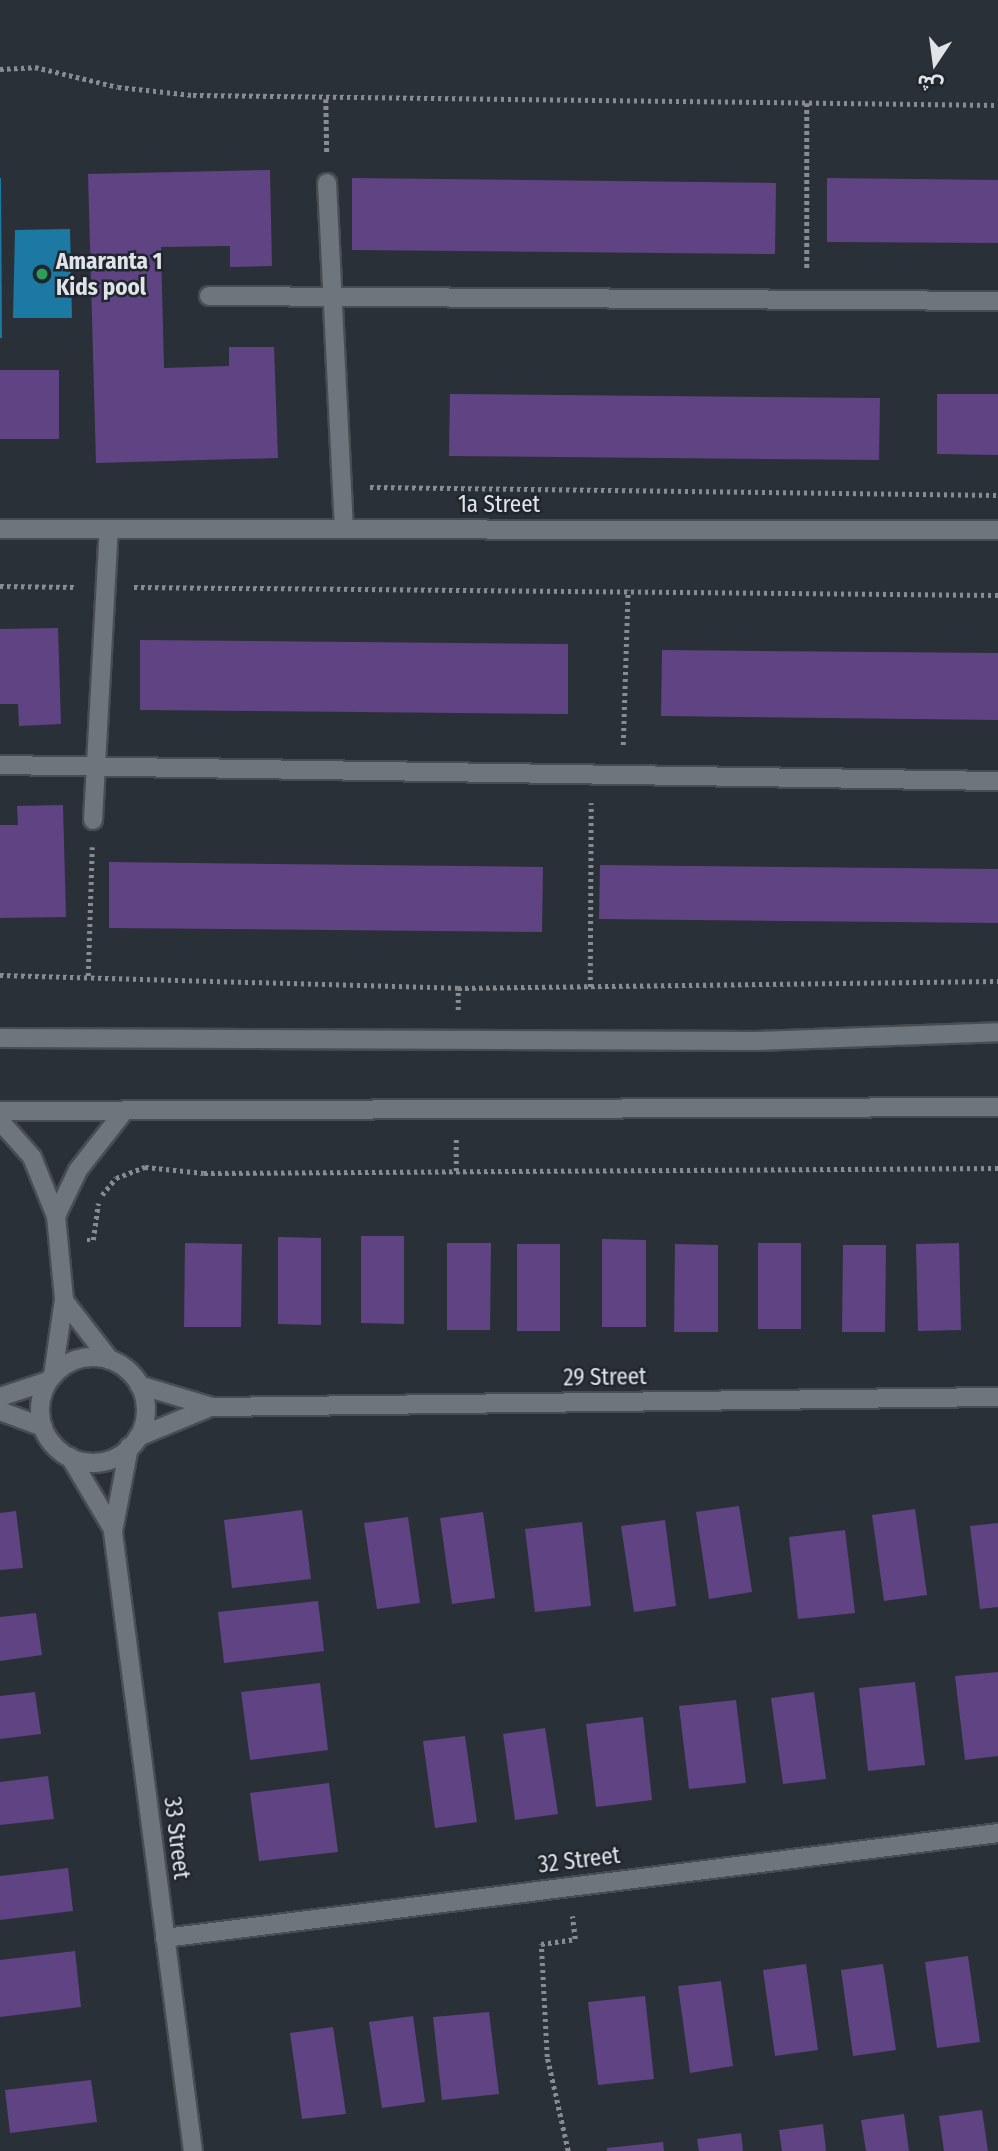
<!DOCTYPE html>
<meta charset="utf-8">
<style>
body{margin:0}
#map{position:relative;width:998px;height:2151px;overflow:hidden;background:#2a3037;font-family:"Fira Sans Condensed","Noto Sans Arabic",sans-serif}
div>[style]{position:absolute}
.water>*{inset:0;background:#1b79a3}
.building>*{inset:0;background:#5f4382}
.path>*{height:4.5px;margin-top:-2.25px;transform-origin:0;background:repeating-linear-gradient(90deg,#878c92 0 3.5px,transparent 0 7px)}
.roads{filter:drop-shadow(2px 0 #484d53) drop-shadow(-2px 0 #484d53) drop-shadow(0 2px #484d53) drop-shadow(0 -2px #484d53)}
.minor>*{height:18px;margin:-9px;padding:0 9px;transform-origin:9px;border-radius:9px;background:#6e757d}
.minor>.ring{margin:-9px;padding:0;box-sizing:content-box;background:none;border:18px solid #6e757d;border-radius:50%}
.dots>*{width:19px;height:19px;translate:-50% -50%;box-sizing:border-box;border:4px solid #20262d;border-radius:50%}
span{translate:-50% -50%;white-space:nowrap;text-align:center;line-height:1.15;-webkit-text-stroke:5px #20262d;paint-order:stroke}
.poi-label{font-size:23px;color:#e0e4e9;font-weight:700}
.left{translate:0 -50%;text-align:left}
.street-label{font-size:23px;color:#e0e4e9}
.north{position:absolute;left:900px;top:28px;width:70px;height:70px;-webkit-text-stroke:5px #20262d;paint-order:stroke;rotate:193deg;font-size:19px;font-weight:700;line-height:28px;text-align:center;color:#e0e4e9}
.north::after{content:'';display:block;margin:auto;width:24px;height:32px;background:#e0e4e9;clip-path:polygon(50% 0,100% 100%,50% 72%,0 100%)}
</style>
<div id="map">
<div class="water">
<div style="clip-path:polygon(0 178px,1px 178px,2px 338px,0 338px)"></div>
<div style="clip-path:polygon(70px 229px,72px 318px,13px 318px,15px 230px)"></div>
</div>
<div class="building">
<div style="clip-path:polygon(270px 170px,272px 266px,230px 267px,230px 246px,161px 247px,164px 368px,229px 366px,229px 347px,274px 347px,278px 458px,96px 463px,88px 174px)"></div>
<div style="clip-path:polygon(352px 178px,776px 183px,775px 254px,352px 250px)"></div>
<div style="clip-path:polygon(827px 178px,998px 180px,998px 243px,827px 242px)"></div>
<div style="clip-path:polygon(0 370px,59px 370px,59px 439px,0 439px)"></div>
<div style="clip-path:polygon(450px 394px,880px 398px,879px 460px,449px 456px)"></div>
<div style="clip-path:polygon(937px 394px,998px 394px,998px 455px,937px 454px)"></div>
<div style="clip-path:polygon(58px 628px,61px 724px,19px 726px,18px 704px,0 704px,0 629px)"></div>
<div style="clip-path:polygon(140px 640px,568px 644px,568px 714px,140px 710px)"></div>
<div style="clip-path:polygon(662px 650px,998px 653px,998px 720px,661px 716px)"></div>
<div style="clip-path:polygon(63px 805px,66px 917px,0 918px,0 825px,18px 825px,17px 806px)"></div>
<div style="clip-path:polygon(109px 862px,543px 867px,542px 932px,109px 928px)"></div>
<div style="clip-path:polygon(600px 865px,998px 869px,998px 923px,599px 919px)"></div>
<div style="clip-path:polygon(361px 1236px,404px 1236px,404px 1324px,361px 1323px)"></div>
<div style="clip-path:polygon(278px 1237px,321px 1238px,321px 1325px,278px 1324px)"></div>
<div style="clip-path:polygon(602px 1239px,646px 1240px,646px 1327px,602px 1327px)"></div>
<div style="clip-path:polygon(185px 1243px,242px 1244px,241px 1327px,184px 1327px)"></div>
<div style="clip-path:polygon(447px 1243px,491px 1243px,490px 1330px,447px 1330px)"></div>
<div style="clip-path:polygon(758px 1243px,801px 1243px,801px 1329px,758px 1329px)"></div>
<div style="clip-path:polygon(959px 1243px,961px 1330px,918px 1331px,916px 1244px)"></div>
<div style="clip-path:polygon(517px 1244px,560px 1244px,560px 1331px,517px 1331px)"></div>
<div style="clip-path:polygon(675px 1244px,718px 1245px,718px 1332px,674px 1332px)"></div>
<div style="clip-path:polygon(843px 1245px,886px 1245px,885px 1332px,842px 1332px)"></div>
<div style="clip-path:polygon(739px 1506px,752px 1592px,709px 1599px,696px 1512px)"></div>
<div style="clip-path:polygon(915px 1509px,927px 1595px,884px 1601px,872px 1515px)"></div>
<div style="clip-path:polygon(302px 1510px,311px 1579px,232px 1588px,224px 1520px)"></div>
<div style="clip-path:polygon(16px 1511px,23px 1568px,0 1570px,0 1513px)"></div>
<div style="clip-path:polygon(483px 1512px,495px 1598px,452px 1604px,440px 1518px)"></div>
<div style="clip-path:polygon(408px 1517px,420px 1603px,377px 1609px,364px 1523px)"></div>
<div style="clip-path:polygon(665px 1520px,676px 1606px,634px 1612px,621px 1526px)"></div>
<div style="clip-path:polygon(582px 1522px,591px 1606px,535px 1612px,525px 1529px)"></div>
<div style="clip-path:polygon(998px 1523px,998px 1607px,980px 1609px,970px 1526px)"></div>
<div style="clip-path:polygon(845px 1530px,855px 1613px,798px 1619px,789px 1537px)"></div>
<div style="clip-path:polygon(318px 1601px,324px 1651px,224px 1663px,218px 1612px)"></div>
<div style="clip-path:polygon(36px 1613px,42px 1655px,0 1661px,0 1617px)"></div>
<div style="clip-path:polygon(998px 1672px,998px 1756px,965px 1760px,955px 1676px)"></div>
<div style="clip-path:polygon(915px 1682px,925px 1765px,868px 1771px,859px 1688px)"></div>
<div style="clip-path:polygon(320px 1683px,328px 1750px,250px 1760px,241px 1692px)"></div>
<div style="clip-path:polygon(35px 1692px,41px 1734px,0 1739px,0 1696px)"></div>
<div style="clip-path:polygon(814px 1692px,826px 1779px,783px 1784px,771px 1698px)"></div>
<div style="clip-path:polygon(736px 1700px,746px 1783px,689px 1789px,679px 1706px)"></div>
<div style="clip-path:polygon(643px 1717px,652px 1800px,596px 1807px,586px 1724px)"></div>
<div style="clip-path:polygon(545px 1728px,558px 1814px,515px 1820px,503px 1734px)"></div>
<div style="clip-path:polygon(465px 1736px,477px 1822px,435px 1828px,423px 1741px)"></div>
<div style="clip-path:polygon(48px 1776px,54px 1819px,0 1825px,0 1782px)"></div>
<div style="clip-path:polygon(329px 1783px,338px 1852px,259px 1861px,250px 1793px)"></div>
<div style="clip-path:polygon(68px 1868px,73px 1911px,0 1920px,0 1876px)"></div>
<div style="clip-path:polygon(75px 1951px,81px 2007px,0 2017px,0 1960px)"></div>
<div style="clip-path:polygon(968px 1956px,980px 2042px,937px 2048px,925px 1962px)"></div>
<div style="clip-path:polygon(806px 1964px,818px 2050px,775px 2056px,763px 1970px)"></div>
<div style="clip-path:polygon(883px 1964px,896px 2050px,853px 2056px,841px 1970px)"></div>
<div style="clip-path:polygon(721px 1981px,733px 2066px,690px 2073px,678px 1986px)"></div>
<div style="clip-path:polygon(645px 1996px,654px 2079px,598px 2085px,588px 2002px)"></div>
<div style="clip-path:polygon(489px 2012px,499px 2094px,442px 2100px,433px 2017px)"></div>
<div style="clip-path:polygon(413px 2016px,425px 2102px,382px 2108px,369px 2022px)"></div>
<div style="clip-path:polygon(333px 2027px,346px 2114px,302px 2119px,290px 2033px)"></div>
<div style="clip-path:polygon(91px 2080px,97px 2122px,10px 2133px,5px 2090px)"></div>
<div style="clip-path:polygon(982px 2110px,988px 2151px,944px 2151px,939px 2116px)"></div>
<div style="clip-path:polygon(904px 2114px,909px 2151px,866px 2151px,861px 2120px)"></div>
<div style="clip-path:polygon(823px 2124px,826px 2151px,782px 2151px,779px 2130px)"></div>
<div style="clip-path:polygon(741px 2133px,743px 2151px,699px 2151px,697px 2139px)"></div>
<div style="clip-path:polygon(663px 2142px,664px 2151px,607px 2151px,607px 2148px)"></div>
</div>
<div class="path">
<div style="left:0;top:69px;width:35px;rotate:-3deg"></div>
<div style="left:35px;top:67px;width:85px;rotate:13.5deg"></div>
<div style="left:118px;top:87px;width:75px;rotate:6.1deg"></div>
<div style="left:193px;top:95px;width:805px;rotate:0.71deg"></div>
<div style="left:326px;top:99px;width:55px;rotate:89deg"></div>
<div style="left:807px;top:103px;width:167px;rotate:90deg"></div>
<div style="left:370px;top:487px;width:628px;rotate:0.73deg"></div>
<div style="left:0;top:586px;width:76px;rotate:0.8deg"></div>
<div style="left:134px;top:587px;width:864px;rotate:0.53deg"></div>
<div style="left:623px;top:745px;width:155px;rotate:-88.2deg"></div>
<div style="left:0;top:975px;width:458px;rotate:1.6deg"></div>
<div style="left:458px;top:988px;width:540px;rotate:-0.74deg"></div>
<div style="left:88px;top:976px;width:129px;rotate:-88.2deg"></div>
<div style="left:590px;top:987px;width:184px;rotate:-89.7deg"></div>
<div style="left:458px;top:1010px;width:22px;rotate:-90deg"></div>
<div style="left:456px;top:1171px;width:34px;rotate:-90deg"></div>
<div style="left:102px;top:1195px;width:22px;rotate:-51deg"></div>
<div style="left:116px;top:1178px;width:31px;rotate:-21deg"></div>
<div style="left:145px;top:1167px;width:59px;rotate:5.8deg"></div>
<div style="left:204px;top:1173px;width:794px;rotate:-0.36deg"></div>
<div style="left:87px;top:1240px;width:6px"></div>
<div style="left:93px;top:1240px;width:37px;rotate:-82deg"></div>
<div style="left:568px;top:2151px;width:96px;rotate:-102.6deg"></div>
<div style="left:547px;top:2057px;width:113px;rotate:-93deg"></div>
<div style="left:541px;top:1944px;width:34px;rotate:-8deg"></div>
<div style="left:575px;top:1939px;width:23px;rotate:-97deg"></div>
</div>
<div class="roads">
<div class="minor">
<div style="left:327px;top:183px;width:345px;rotate:87.2deg"></div>
<div style="left:209px;top:296px;width:789px;rotate:0.36deg"></div>
<div style="left:0;top:529px;width:998px;rotate:0.06deg"></div>
<div style="left:0;top:765px;width:998px;rotate:0.92deg"></div>
<div style="left:93px;top:820px;width:291px;rotate:-86.9deg"></div>
<div style="left:0;top:1038px;width:757px;rotate:0.23deg"></div>
<div style="left:757px;top:1041px;width:241px;rotate:-2.1deg"></div>
<div style="left:0;top:1111px;width:998px;rotate:-0.23deg"></div>
<div style="left:0;top:1121px;width:48px;rotate:48.4deg"></div>
<div style="left:32px;top:1157px;width:64px;rotate:67.9deg"></div>
<div style="left:56px;top:1216px;width:83px;rotate:84.5deg"></div>
<div style="left:64px;top:1299px;width:77px;rotate:98.2deg"></div>
<div style="left:56px;top:1216px;width:51px;rotate:-64.4deg"></div>
<div style="left:78px;top:1170px;width:76px;rotate:-51.9deg"></div>
<div style="left:65px;top:1302px;width:73px;rotate:52.2deg"></div>
<div class="ring" style="left:40px;top:1357px;width:88px;height:88px"></div>
<div style="left:139px;top:1385px;width:76px;rotate:16.8deg"></div>
<div style="left:212px;top:1407px;width:786px;rotate:-0.73deg"></div>
<div style="left:0;top:1397px;width:51px;rotate:-18.4deg"></div>
<div style="left:0;top:1411px;width:46px;rotate:20.4deg"></div>
<div style="left:138px;top:1437px;width:74px;rotate:-22.4deg"></div>
<div style="left:129px;top:1447px;width:86px;rotate:100.7deg"></div>
<div style="left:113px;top:1532px;width:624px;rotate:82.64deg"></div>
<div style="left:70px;top:1457px;width:80px;rotate:59.3deg"></div>
<div style="left:165px;top:1938px;width:840px;rotate:-7.18deg"></div>
</div>
</div>
<div class="dots">
<div style="left:42px;top:274px;background:#2e9e5b"></div>
</div>
<div class="poi-label">
<span class="left" style="left:56px;top:274px">Amaranta 1<br>Kids pool</span>
</div>
<div class="street-label">
<span style="left:499px;top:504px">1a Street</span>
<span style="left:605px;top:1377px;rotate:-1deg">29 Street</span>
<span style="left:177px;top:1838px;rotate:83deg">33 Street</span>
<span style="left:579px;top:1860px;rotate:-7deg">32 Street</span>
</div>
<div class="north">ش</div>
</div>
